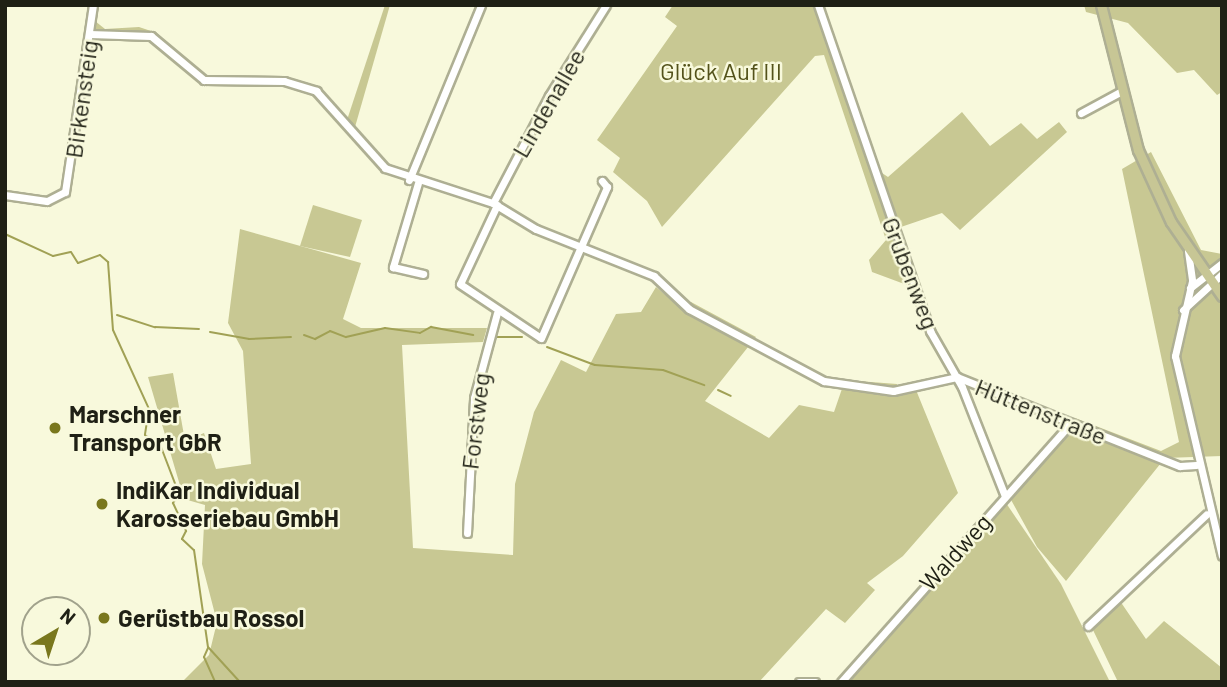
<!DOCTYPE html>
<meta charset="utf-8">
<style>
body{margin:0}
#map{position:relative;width:1227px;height:687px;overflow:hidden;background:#f8f9dc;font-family:Barlow,sans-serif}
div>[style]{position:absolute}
.green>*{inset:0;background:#c8c893}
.stream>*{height:2px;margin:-1px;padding:0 1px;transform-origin:1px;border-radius:1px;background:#a1a155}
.roads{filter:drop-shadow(2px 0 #aeaf93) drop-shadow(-2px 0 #aeaf93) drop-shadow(0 2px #aeaf93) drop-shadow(0 -2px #aeaf93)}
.minor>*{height:7px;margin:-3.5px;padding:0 3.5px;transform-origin:3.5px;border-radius:3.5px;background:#fff}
.major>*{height:9px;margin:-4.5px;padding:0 4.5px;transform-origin:4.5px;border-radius:4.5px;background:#c7c695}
.dots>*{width:19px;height:19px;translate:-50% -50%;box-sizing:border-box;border:4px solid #f8f9dc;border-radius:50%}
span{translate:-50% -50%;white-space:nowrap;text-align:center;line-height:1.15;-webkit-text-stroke:5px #f8f9dc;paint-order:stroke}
.park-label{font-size:24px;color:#53521a}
.street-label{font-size:24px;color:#1f2015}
.poi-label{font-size:24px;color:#1f2015;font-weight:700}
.left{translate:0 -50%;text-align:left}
.frame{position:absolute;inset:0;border:7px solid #1f2015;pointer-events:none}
.north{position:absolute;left:21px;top:596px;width:70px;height:70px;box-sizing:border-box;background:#f8f9dc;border:2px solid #a1a28c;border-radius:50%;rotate:39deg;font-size:19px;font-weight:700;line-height:28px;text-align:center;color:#1f2015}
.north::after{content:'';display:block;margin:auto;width:24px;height:32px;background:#79771d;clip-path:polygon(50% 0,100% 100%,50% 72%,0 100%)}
</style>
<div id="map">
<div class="green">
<div style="clip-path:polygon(385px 5px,390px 5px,355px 127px,347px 120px)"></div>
<div style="clip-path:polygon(673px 5px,814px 5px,824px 36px,832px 32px,882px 173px,888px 177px,962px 112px,990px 146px,1021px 123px,1037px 139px,1059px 122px,1067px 132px,960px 230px,942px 213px,898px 228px,892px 236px,907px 285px,872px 272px,869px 260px,886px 240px,824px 55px,815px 56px,662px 227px,647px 201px,613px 172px,620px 158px,597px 140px,677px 26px,665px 17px)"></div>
<div style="clip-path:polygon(1084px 5px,1222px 5px,1222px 92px,1217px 95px,1194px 70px,1177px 73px,1128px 23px,1086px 12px)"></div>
<div style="clip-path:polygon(95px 21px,105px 29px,139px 27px,157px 33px,202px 76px,280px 77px,279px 87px,203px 85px,145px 37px,100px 38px,91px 46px)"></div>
<div style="clip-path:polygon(1151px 152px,1201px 250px,1222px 254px,1222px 456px,1165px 458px,1066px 581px,1037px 547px,1010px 498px,1075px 418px,1161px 451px,1179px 442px,1122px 169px)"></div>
<div style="clip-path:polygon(313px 205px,362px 220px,350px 257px,300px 246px)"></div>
<div style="clip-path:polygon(240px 229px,361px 263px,343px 319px,361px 328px,487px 328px,483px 342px,402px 345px,413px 548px,513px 555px,515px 484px,534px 412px,561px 360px,586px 372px,616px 314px,641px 312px,656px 287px,686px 312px,691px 302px,756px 337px,705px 401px,769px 438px,799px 405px,834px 412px,845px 380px,897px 384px,895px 396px,916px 390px,958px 493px,903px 556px,867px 583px,875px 590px,845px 623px,826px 609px,759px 682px,182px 682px,209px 655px,217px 622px,202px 564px,205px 505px,184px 499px,148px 377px,173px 373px,185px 441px,204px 433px,216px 469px,251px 464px,243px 351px,228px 323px)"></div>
<div style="clip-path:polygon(1006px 503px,1061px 584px,1110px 682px,849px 682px)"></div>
<div style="clip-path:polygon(1120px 601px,1146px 639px,1164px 621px,1222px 668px,1222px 682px,1118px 682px,1093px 630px)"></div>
</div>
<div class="stream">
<div style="left:5px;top:234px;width:53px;rotate:24.6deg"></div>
<div style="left:53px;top:256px;width:18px;rotate:-13deg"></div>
<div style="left:71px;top:252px;width:13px;rotate:58deg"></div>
<div style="left:78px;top:263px;width:23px;rotate:-20deg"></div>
<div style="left:100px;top:255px;width:11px;rotate:41deg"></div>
<div style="left:108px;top:262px;width:68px;rotate:85.8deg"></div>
<div style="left:113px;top:330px;width:87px;rotate:65.5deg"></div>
<div style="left:149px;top:409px;width:26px;rotate:99deg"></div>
<div style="left:145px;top:435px;width:20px;rotate:37deg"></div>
<div style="left:161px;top:447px;width:50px;rotate:69deg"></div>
<div style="left:179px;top:494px;width:11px;rotate:124deg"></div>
<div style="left:173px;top:503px;width:31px;rotate:65deg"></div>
<div style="left:186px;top:531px;width:9px;rotate:117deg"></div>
<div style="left:182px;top:539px;width:16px;rotate:43deg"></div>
<div style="left:194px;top:550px;width:98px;rotate:81.8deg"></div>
<div style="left:208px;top:647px;width:47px;rotate:47.6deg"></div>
<div style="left:117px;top:315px;width:40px;rotate:18deg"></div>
<div style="left:155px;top:327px;width:44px;rotate:2.6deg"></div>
<div style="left:210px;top:332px;width:40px;rotate:10deg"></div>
<div style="left:249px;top:339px;width:42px;rotate:-2.7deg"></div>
<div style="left:304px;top:335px;width:12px;rotate:20deg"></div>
<div style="left:315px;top:339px;width:17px;rotate:-28deg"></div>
<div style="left:330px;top:331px;width:17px;rotate:21deg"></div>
<div style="left:346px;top:337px;width:40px;rotate:-13deg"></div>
<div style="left:385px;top:328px;width:35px;rotate:8deg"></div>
<div style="left:420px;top:333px;width:13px;rotate:-29deg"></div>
<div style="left:431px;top:327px;width:43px;rotate:10.8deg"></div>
<div style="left:495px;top:337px;width:27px"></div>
<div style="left:547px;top:347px;width:51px;rotate:20.6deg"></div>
<div style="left:595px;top:365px;width:68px;rotate:4.2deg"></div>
<div style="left:663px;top:370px;width:44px;rotate:20.1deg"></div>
<div style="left:718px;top:390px;width:14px;rotate:25deg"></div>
<div style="left:208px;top:648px;width:10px;rotate:114deg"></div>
<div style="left:204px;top:657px;width:27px;rotate:66deg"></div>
</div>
<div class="roads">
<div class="minor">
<div style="left:818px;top:5px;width:345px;rotate:71deg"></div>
<div style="left:930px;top:331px;width:64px;rotate:60.3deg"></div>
<div style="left:962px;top:387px;width:117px;rotate:68.5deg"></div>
<div style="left:89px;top:34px;width:62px;rotate:1.8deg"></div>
<div style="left:151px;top:36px;width:69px;rotate:39.7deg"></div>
<div style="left:204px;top:80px;width:80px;rotate:0.7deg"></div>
<div style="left:284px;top:81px;width:34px;rotate:17deg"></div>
<div style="left:316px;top:91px;width:103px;rotate:48.1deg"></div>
<div style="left:385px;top:168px;width:114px;rotate:18deg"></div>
<div style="left:493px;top:203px;width:50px;rotate:31.2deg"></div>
<div style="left:536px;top:229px;width:127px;rotate:21.7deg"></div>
<div style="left:654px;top:276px;width:48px;rotate:43.3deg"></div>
<div style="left:689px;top:309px;width:153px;rotate:28.1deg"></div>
<div style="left:824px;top:381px;width:70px;rotate:8.2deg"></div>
<div style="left:893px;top:391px;width:66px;rotate:-12.3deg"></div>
<div style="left:957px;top:377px;width:240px;rotate:21.8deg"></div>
<div style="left:1180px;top:466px;width:16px;rotate:-4deg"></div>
<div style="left:1081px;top:113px;width:44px;rotate:-28.3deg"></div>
<div style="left:409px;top:180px;width:189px;rotate:-67.6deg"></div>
<div style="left:418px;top:183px;width:88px;rotate:106.6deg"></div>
<div style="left:393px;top:267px;width:31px;rotate:13deg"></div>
<div style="left:5px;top:195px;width:42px;rotate:8.1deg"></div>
<div style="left:47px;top:201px;width:20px;rotate:-27deg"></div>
<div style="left:65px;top:192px;width:189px;rotate:-81.5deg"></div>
<div style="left:493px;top:203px;width:121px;rotate:-62.4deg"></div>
<div style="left:549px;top:96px;width:107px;rotate:-57.9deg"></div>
<div style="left:497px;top:205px;width:87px;rotate:115.1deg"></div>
<div style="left:460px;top:284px;width:97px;rotate:33.7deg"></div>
<div style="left:541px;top:338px;width:165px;rotate:-66.4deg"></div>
<div style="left:607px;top:187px;width:8px;rotate:-130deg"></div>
<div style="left:1188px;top:251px;width:30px;rotate:82deg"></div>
<div style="left:1192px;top:281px;width:77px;rotate:102.8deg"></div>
<div style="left:1175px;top:356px;width:205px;rotate:76.8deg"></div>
<div style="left:1190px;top:288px;width:41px;rotate:-38deg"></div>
<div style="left:1183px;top:310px;width:53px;rotate:-42.7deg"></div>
<div style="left:467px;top:533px;width:135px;rotate:-87deg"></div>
<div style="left:474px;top:398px;width:88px;rotate:-74.9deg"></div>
<div style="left:1088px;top:626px;width:163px;rotate:-43.3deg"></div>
<div style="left:799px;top:682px;width:16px"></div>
<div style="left:841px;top:682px;width:346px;rotate:-48.4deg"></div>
</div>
<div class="major">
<div style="left:1101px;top:5px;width:150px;rotate:75.7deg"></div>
<div style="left:1138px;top:150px;width:79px;rotate:65.4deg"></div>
<div style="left:1171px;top:222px;width:90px;rotate:55.4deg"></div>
</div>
</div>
<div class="dots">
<div style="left:55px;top:428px;background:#79771d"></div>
<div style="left:102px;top:504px;background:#79771d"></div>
<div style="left:104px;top:618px;background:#79771d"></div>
</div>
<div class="park-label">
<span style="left:721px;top:71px">Glück Auf III</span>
</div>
<div class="street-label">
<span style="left:81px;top:99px;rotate:-82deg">Birkensteig</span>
<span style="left:548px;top:103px;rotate:-60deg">Lindenallee</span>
<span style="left:911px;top:273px;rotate:69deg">Grubenweg</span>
<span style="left:1041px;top:411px;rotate:22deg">Hüttenstraße</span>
<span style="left:475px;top:421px;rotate:-83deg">Forstweg</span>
<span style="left:955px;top:552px;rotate:-48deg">Waldweg</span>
</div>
<div class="poi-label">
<span class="left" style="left:69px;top:428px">Marschner<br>Transport GbR</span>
<span class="left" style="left:116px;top:504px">IndiKar Individual<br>Karosseriebau GmbH</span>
<span class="left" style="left:118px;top:618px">Gerüstbau Rossol</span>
</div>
<div class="frame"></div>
<div class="north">N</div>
</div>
